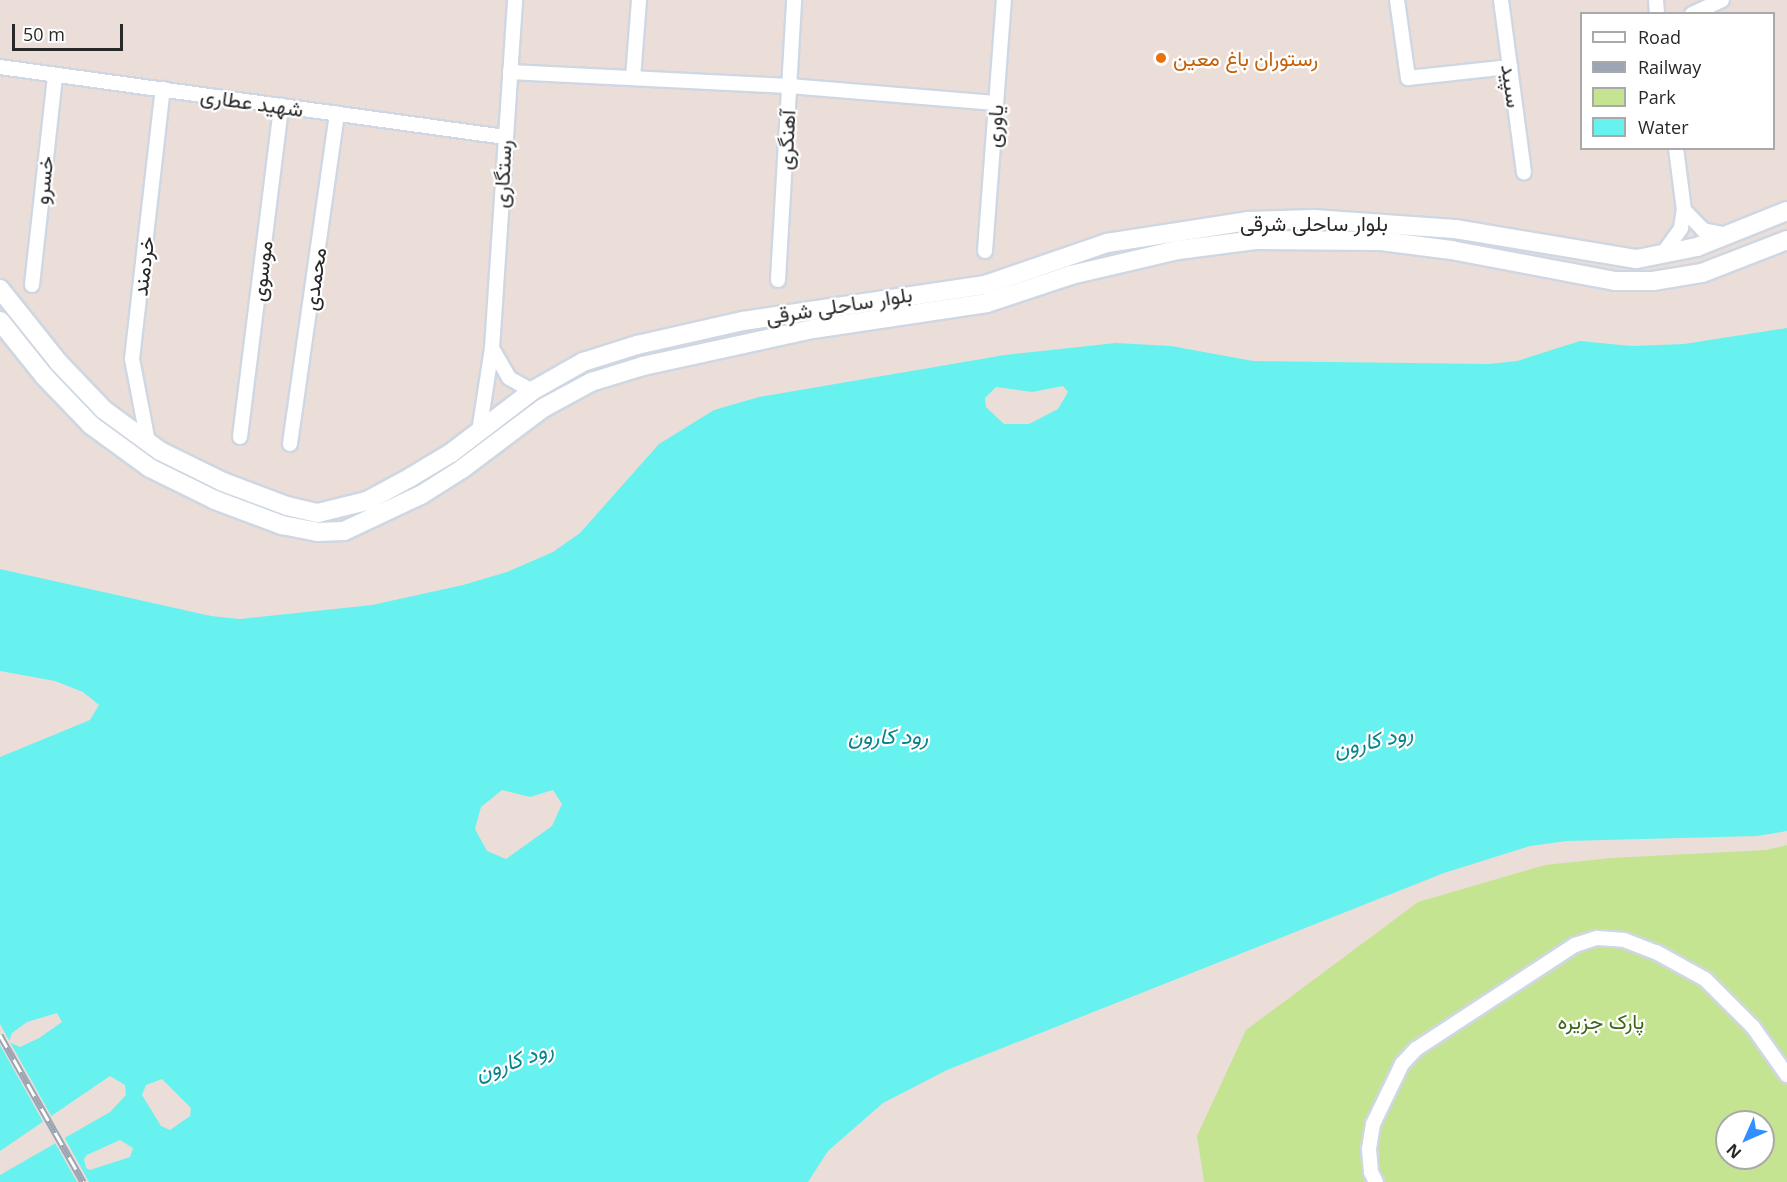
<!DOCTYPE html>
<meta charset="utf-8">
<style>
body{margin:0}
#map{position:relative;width:1787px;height:1182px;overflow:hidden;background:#ebded8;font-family:"Open Sans",Vazirmatn,sans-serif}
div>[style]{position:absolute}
.green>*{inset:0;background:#c5e492}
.water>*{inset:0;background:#67f2f0}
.pier>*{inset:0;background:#ebded8}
.roads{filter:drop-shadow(2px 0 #ced7e2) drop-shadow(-2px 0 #ced7e2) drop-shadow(0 2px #ced7e2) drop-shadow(0 -2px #ced7e2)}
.minor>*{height:14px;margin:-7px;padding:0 7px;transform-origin:7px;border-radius:7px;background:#fff}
.secondary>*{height:18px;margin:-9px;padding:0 9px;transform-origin:9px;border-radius:9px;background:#fff}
.rail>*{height:7px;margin-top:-3.5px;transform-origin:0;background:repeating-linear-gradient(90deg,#fff 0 14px,#9ba5b3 0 28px);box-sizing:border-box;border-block:2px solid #9ba5b3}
.dots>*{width:16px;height:16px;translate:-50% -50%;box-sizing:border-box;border:3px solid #fff;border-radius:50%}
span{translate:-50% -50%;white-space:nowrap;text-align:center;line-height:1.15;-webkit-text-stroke:4.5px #fff;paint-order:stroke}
.food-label{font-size:21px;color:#c56008}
.left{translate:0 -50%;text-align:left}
.street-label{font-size:21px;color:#282828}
.park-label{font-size:21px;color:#3d6517}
.water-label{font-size:22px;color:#0a838c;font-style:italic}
.legend{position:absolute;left:1580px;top:12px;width:195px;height:138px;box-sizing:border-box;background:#fff;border:2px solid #a9a9a9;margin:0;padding:8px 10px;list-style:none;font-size:18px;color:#282828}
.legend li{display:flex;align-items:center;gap:12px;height:30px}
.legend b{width:30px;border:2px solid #a9a9a9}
.north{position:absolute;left:1715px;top:1110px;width:60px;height:60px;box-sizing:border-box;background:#fff;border:2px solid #a9a9a9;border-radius:50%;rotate:225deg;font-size:16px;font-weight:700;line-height:24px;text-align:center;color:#282828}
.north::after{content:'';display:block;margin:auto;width:21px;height:27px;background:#3190ff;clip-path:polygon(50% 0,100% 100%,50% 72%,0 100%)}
.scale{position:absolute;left:12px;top:24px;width:111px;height:27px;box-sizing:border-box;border:3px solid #282828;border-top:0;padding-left:8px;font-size:18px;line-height:21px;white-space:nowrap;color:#282828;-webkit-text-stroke:4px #fff;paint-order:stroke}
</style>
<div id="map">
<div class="green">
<div style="clip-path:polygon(evenodd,1787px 845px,1787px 1182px,1204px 1182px,1197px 1136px,1246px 1030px,1418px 902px,1545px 865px,1611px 858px,1766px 850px,1787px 845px,1727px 1122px,1763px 1122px,1763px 1158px,1727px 1158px,1727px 1122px)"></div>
</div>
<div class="water">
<div style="clip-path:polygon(evenodd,1787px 328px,1787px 831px,1757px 836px,1567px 841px,1530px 846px,1444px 873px,947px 1070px,883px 1103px,828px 1151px,808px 1182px,0 1182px,0 1175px,110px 1112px,126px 1095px,125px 1085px,110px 1076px,0 1151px,0 757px,90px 720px,99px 705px,83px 692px,55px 681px,0 671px,0 569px,211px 616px,240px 619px,372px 605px,463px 585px,507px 572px,553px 552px,580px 533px,659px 444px,714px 410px,759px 397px,1005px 355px,1116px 343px,1171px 346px,1253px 361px,1489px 364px,1517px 361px,1580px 341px,1631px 346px,1684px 344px,1787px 328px,1063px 386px,1068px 392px,1058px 409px,1029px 424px,1004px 424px,986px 407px,985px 398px,996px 387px,1032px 392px,1063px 386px,1787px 328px,502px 790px,530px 797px,553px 790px,562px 804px,552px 826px,506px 859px,487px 851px,475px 829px,481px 807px,502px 790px,1787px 328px,57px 1013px,62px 1022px,39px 1038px,20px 1047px,9px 1042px,12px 1033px,27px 1022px,57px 1013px,1787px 328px,162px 1079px,191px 1108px,190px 1116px,170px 1130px,161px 1126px,142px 1095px,146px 1085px,162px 1079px,1787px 328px,120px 1140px,133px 1148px,130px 1157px,90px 1170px,86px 1168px,84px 1159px,87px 1155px,120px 1140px)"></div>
</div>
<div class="pier">
<div style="clip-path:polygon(0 1024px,54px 1121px,46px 1127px,0 1045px)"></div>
<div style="clip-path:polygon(63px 1135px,89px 1182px,77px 1182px,54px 1141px)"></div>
</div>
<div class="roads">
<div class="minor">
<div style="left:1397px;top:0;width:79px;rotate:82deg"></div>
<div style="left:1408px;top:78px;width:103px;rotate:-6.2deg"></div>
<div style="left:1501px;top:0;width:174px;rotate:82.4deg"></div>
<div style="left:1656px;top:0;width:14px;rotate:86deg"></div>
<div style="left:1692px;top:14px;width:33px;rotate:-25deg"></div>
<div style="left:0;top:67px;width:510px;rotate:7.89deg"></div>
<div style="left:510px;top:72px;width:279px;rotate:2.9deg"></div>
<div style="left:789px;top:86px;width:207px;rotate:4.7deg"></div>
<div style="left:633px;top:78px;width:78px;rotate:-85.6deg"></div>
<div style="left:1684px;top:210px;width:28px;rotate:46deg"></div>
<div style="left:1703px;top:230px;width:25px;rotate:12deg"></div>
<div style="left:985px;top:251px;width:252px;rotate:-85.7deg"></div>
<div style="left:1661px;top:256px;width:34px;rotate:-54deg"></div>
<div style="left:1681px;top:228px;width:18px;rotate:-81deg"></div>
<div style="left:1684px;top:210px;width:63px;rotate:-97.4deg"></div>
<div style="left:778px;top:280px;width:280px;rotate:-86.7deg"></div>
<div style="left:32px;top:285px;width:211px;rotate:-83.7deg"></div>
<div style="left:493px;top:350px;width:32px;rotate:60deg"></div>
<div style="left:509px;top:378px;width:26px;rotate:29deg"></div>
<div style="left:479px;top:432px;width:85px;rotate:-81.2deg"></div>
<div style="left:492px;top:348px;width:349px;rotate:-86.2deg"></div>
<div style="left:240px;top:437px;width:334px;rotate:-82.9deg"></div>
<div style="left:148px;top:442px;width:85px;rotate:-100.9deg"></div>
<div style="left:132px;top:359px;width:272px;rotate:-83.5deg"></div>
<div style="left:290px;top:444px;width:334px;rotate:-81.9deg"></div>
<div style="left:1376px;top:1182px;width:11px;rotate:-117deg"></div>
<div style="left:1371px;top:1172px;width:23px;rotate:-95deg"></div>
<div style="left:1369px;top:1149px;width:25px;rotate:-81deg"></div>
<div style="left:1373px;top:1124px;width:67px;rotate:-64.2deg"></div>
<div style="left:1402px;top:1064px;width:21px;rotate:-47deg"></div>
<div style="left:1416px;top:1049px;width:190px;rotate:-33.2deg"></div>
<div style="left:1575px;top:945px;width:23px;rotate:-18deg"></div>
<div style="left:1597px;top:938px;width:27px;rotate:4deg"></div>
<div style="left:1624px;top:940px;width:34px;rotate:21deg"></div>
<div style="left:1656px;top:952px;width:56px;rotate:28.9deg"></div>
<div style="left:1705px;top:979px;width:68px;rotate:45deg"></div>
<div style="left:1753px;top:1027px;width:59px;rotate:54.7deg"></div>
</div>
<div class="secondary">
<div style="left:0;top:289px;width:95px;rotate:51.4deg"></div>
<div style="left:59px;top:363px;width:65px;rotate:46.2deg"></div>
<div style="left:104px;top:410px;width:69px;rotate:36.2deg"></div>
<div style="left:160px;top:451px;width:70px;rotate:26.2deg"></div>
<div style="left:223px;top:482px;width:68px;rotate:20.6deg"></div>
<div style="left:287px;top:506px;width:32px;rotate:13deg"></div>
<div style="left:318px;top:513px;width:50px;rotate:-13.8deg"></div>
<div style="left:367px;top:501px;width:50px;rotate:-28.6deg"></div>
<div style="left:411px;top:477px;width:47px;rotate:-31deg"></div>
<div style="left:451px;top:453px;width:102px;rotate:-37.4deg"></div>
<div style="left:532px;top:391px;width:59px;rotate:-29.6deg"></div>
<div style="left:583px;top:362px;width:57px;rotate:-17.5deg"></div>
<div style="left:637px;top:345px;width:109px;rotate:-12.8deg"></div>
<div style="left:743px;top:321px;width:245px;rotate:-8.5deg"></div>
<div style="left:985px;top:285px;width:129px;rotate:-19deg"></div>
<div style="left:1107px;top:243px;width:142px;rotate:-8.9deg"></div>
<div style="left:1247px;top:221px;width:67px;rotate:-1.7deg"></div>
<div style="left:1314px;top:219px;width:141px;rotate:4.1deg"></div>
<div style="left:1455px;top:229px;width:184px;rotate:9.4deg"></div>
<div style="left:1637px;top:259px;width:61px;rotate:-11.3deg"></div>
<div style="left:1697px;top:247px;width:97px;rotate:-21.8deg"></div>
<div style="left:0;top:321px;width:70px;rotate:51.3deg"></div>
<div style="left:44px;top:376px;width:68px;rotate:46.2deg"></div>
<div style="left:91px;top:425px;width:73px;rotate:36.1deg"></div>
<div style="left:150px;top:468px;width:72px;rotate:26.2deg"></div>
<div style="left:215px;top:500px;width:72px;rotate:20.5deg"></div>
<div style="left:282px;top:525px;width:36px;rotate:11deg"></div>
<div style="left:317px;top:532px;width:27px;rotate:-2deg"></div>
<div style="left:344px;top:531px;width:85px;rotate:-25.1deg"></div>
<div style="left:421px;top:495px;width:49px;rotate:-32.4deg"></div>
<div style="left:462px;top:469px;width:101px;rotate:-37deg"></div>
<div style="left:543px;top:408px;width:55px;rotate:-28.4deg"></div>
<div style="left:591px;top:382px;width:54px;rotate:-17.1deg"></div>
<div style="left:643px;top:366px;width:174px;rotate:-12.3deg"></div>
<div style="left:813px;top:329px;width:176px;rotate:-8.5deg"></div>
<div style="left:987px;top:303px;width:89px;rotate:-18.4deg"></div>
<div style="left:1071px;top:275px;width:110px;rotate:-13.2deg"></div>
<div style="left:1178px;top:250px;width:78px;rotate:-7.4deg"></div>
<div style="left:1255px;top:240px;width:126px;rotate:0.5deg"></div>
<div style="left:1381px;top:241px;width:71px;rotate:7.3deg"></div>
<div style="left:1451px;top:250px;width:167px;rotate:10.7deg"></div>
<div style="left:1615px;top:281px;width:38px"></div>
<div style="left:1653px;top:281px;width:50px;rotate:-9.3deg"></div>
<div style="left:1702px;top:273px;width:91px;rotate:-21.2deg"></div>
</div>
</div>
<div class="rail">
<div style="left:0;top:1035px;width:169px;rotate:60.5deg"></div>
</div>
<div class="dots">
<div style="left:1161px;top:58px;background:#e8710a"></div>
</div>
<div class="food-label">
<span class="left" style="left:1173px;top:58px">رستوران باغ معین</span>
</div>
<div class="street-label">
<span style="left:1512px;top:86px;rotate:82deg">سپید</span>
<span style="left:252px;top:102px;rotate:8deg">شهید عطاری</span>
<span style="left:994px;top:126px;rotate:-86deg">یاوری</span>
<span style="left:786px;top:140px;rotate:-87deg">آهنگری</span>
<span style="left:502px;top:174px;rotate:-87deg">رستگاری</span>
<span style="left:43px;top:180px;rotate:-84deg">خسرو</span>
<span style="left:1314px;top:223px">بلوار ساحلی شرقی</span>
<span style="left:143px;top:266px;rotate:-83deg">خردمند</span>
<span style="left:261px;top:271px;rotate:-83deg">موسوی</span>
<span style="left:314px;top:279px;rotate:-82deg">محمدی</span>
<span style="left:839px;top:305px;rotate:-9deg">بلوار ساحلی شرقی</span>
</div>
<div class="park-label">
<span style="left:1601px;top:1021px">پارک جزیره</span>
</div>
<div class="water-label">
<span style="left:888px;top:736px">رود کارون</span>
<span style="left:1373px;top:740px;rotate:-13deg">رود کارون</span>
<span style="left:514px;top:1060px;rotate:-19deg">رود کارون</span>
</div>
<ul class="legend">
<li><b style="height:8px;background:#fff"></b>Road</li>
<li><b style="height:8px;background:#9ba5b3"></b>Railway</li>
<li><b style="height:16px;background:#c5e492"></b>Park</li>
<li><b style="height:16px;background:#67f2f0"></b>Water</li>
</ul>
<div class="north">N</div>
<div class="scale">50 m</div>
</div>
